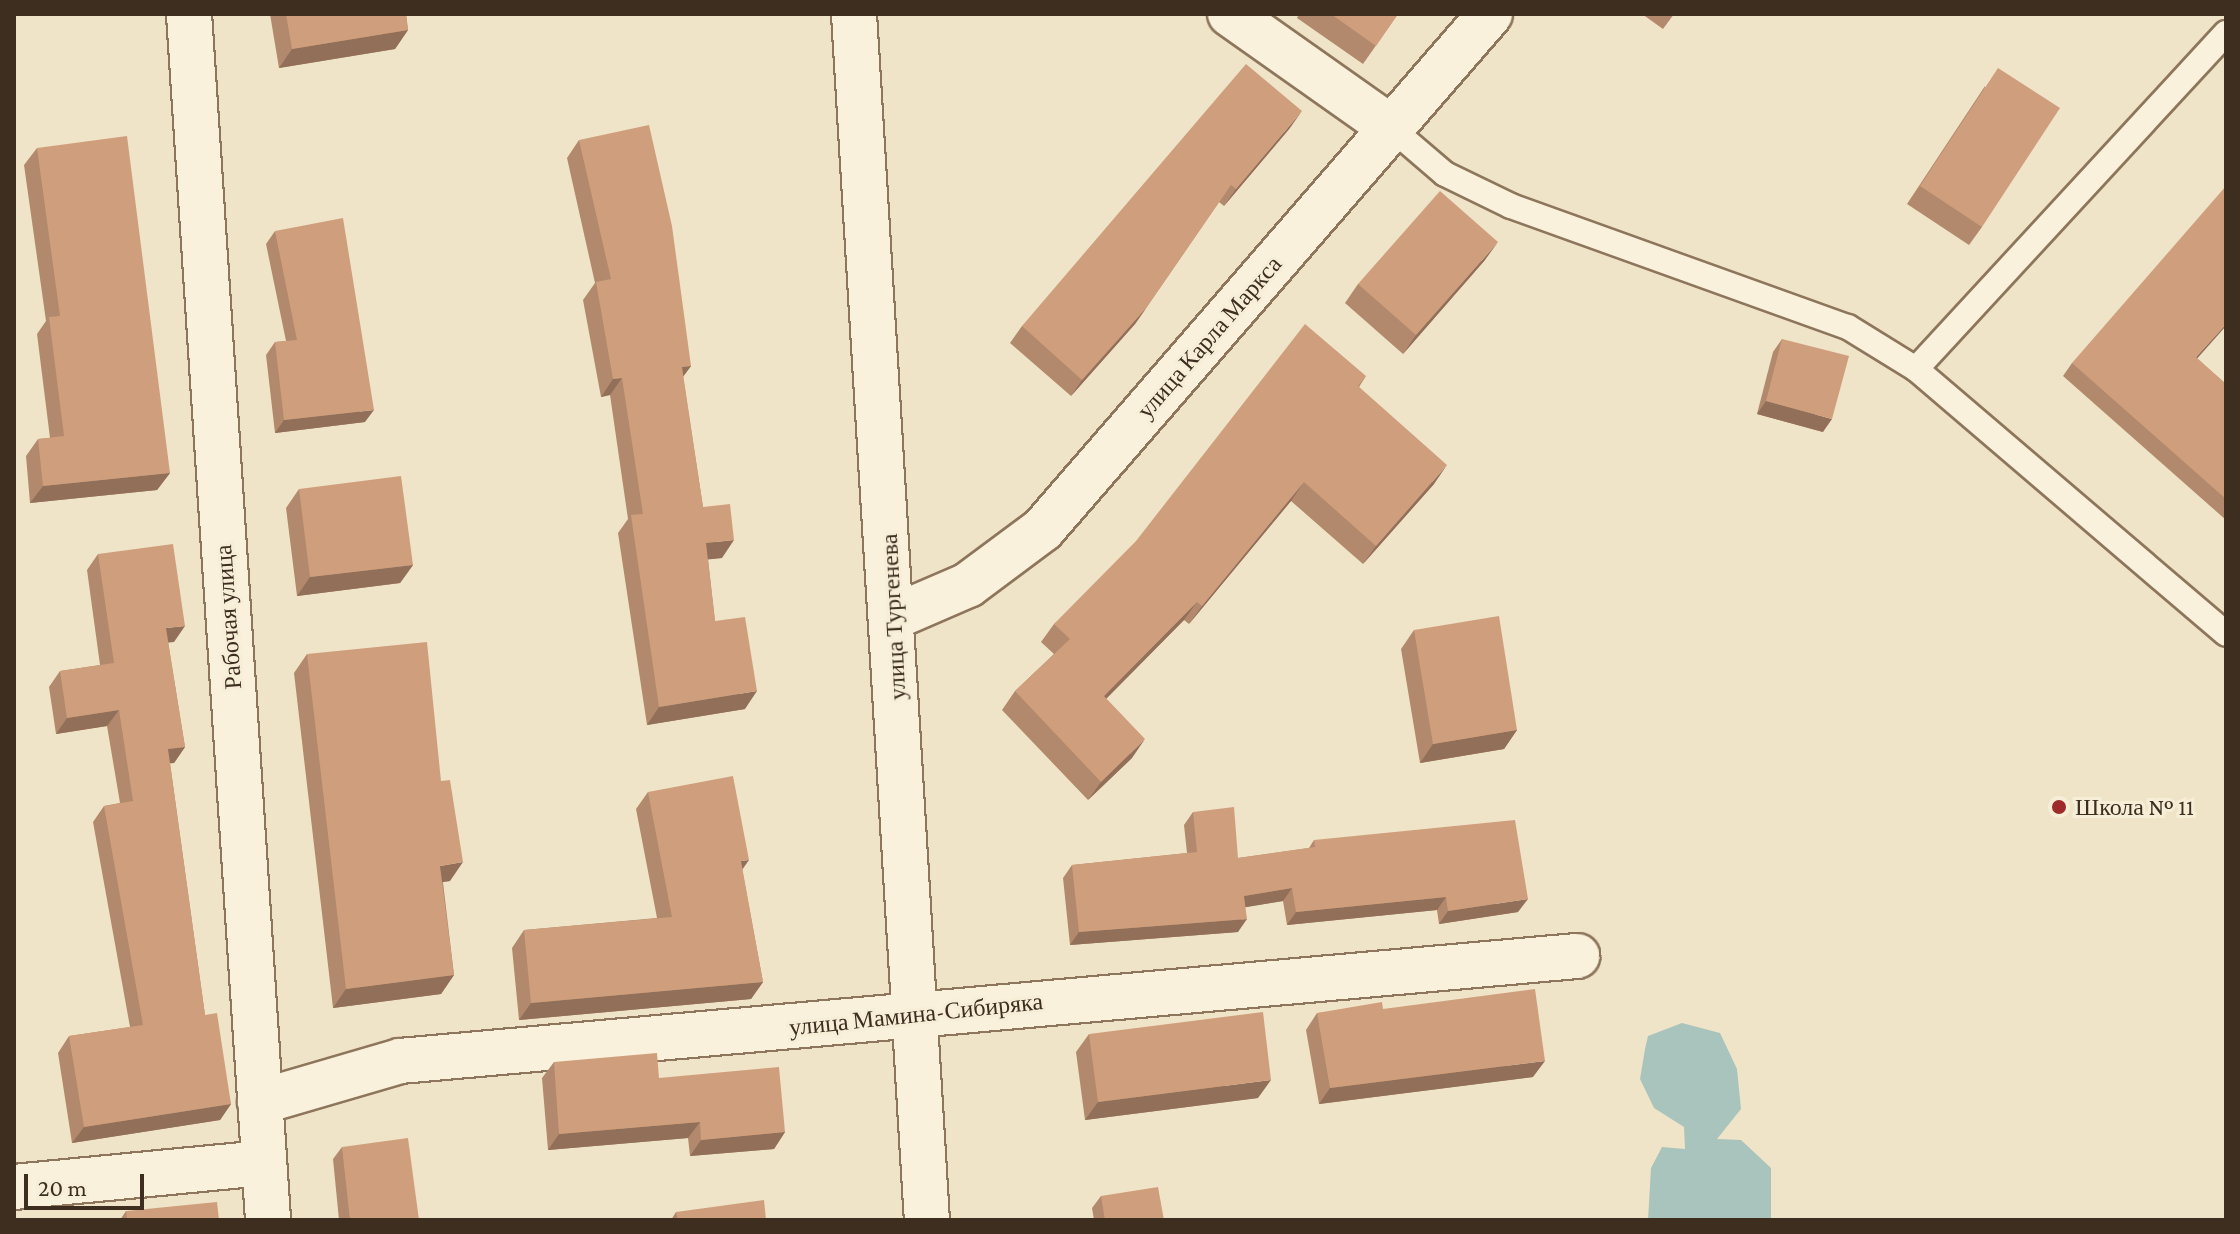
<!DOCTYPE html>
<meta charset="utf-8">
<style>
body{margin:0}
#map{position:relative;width:2240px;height:1234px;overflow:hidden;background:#f0e4c8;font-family:"Crimson Pro",serif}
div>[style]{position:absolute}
.water>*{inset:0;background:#a9c4bc}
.roads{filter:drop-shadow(2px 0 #8d765c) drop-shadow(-2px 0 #8d765c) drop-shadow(0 2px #8d765c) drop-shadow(0 -2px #8d765c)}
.service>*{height:24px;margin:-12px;padding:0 12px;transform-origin:12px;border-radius:12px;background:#faf1dc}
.minor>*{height:44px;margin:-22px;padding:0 22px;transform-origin:22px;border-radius:22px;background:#faf1dc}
.tertiary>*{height:44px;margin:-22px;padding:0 22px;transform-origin:22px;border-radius:22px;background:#faf1dc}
.wall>*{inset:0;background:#b2896c}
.shaded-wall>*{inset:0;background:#916f58}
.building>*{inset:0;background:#cf9f7d}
.dots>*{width:22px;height:22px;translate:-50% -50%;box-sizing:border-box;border:4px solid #f7eed8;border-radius:50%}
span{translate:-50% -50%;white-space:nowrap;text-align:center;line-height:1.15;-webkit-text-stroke:6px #f7eed8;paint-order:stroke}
.street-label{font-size:24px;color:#3d2e20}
.poi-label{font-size:24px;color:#3d2e20}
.left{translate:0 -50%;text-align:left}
.frame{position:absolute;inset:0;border:16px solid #3d2e20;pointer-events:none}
.scale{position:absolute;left:24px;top:1174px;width:120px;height:36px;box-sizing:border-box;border:4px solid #3d2e20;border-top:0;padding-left:10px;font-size:24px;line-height:28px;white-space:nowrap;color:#3d2e20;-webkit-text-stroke:6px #f7eed8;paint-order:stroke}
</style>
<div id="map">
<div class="water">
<div style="clip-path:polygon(1682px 1023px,1720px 1033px,1737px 1069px,1741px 1109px,1717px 1139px,1741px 1140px,1771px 1168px,1771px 1220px,1648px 1220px,1651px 1168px,1662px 1147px,1685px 1149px,1684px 1127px,1654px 1108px,1640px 1079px,1645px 1049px,1648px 1036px)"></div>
</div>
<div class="roads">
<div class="service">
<div style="left:2226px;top:33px;width:457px;rotate:132.7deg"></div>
<div style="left:1916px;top:369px;width:408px;rotate:40.5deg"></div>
<div style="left:1390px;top:127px;width:72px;rotate:40.5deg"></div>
<div style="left:1445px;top:174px;width:73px;rotate:25.9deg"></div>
<div style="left:1511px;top:206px;width:358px;rotate:19.8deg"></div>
<div style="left:1848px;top:327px;width:80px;rotate:31.7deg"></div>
</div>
<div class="minor">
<div style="left:189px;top:14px;width:1209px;rotate:86.25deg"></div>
<div style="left:1230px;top:14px;width:196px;rotate:35.2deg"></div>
<div style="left:894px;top:617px;width:81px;rotate:-23.4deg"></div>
<div style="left:968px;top:585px;width:94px;rotate:-36.7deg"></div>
<div style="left:1043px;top:529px;width:682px;rotate:-49.04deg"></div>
<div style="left:260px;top:1102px;width:146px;rotate:-16.3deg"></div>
<div style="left:400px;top:1061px;width:1182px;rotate:-5.1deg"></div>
<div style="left:14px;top:1187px;width:251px;rotate:-5.5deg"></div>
</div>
<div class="tertiary">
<div style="left:854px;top:14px;width:1208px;rotate:86.54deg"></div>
</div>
</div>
<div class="wall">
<div style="clip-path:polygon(270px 14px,406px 14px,408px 30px,395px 49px,279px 68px)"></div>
<div style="clip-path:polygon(1299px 14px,1398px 14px,1363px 64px,1297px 18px)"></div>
<div style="clip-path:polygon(1642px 14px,1674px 14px,1663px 29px)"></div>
<div style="clip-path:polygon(1985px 86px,1982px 227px,1969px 245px,1907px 204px)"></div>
<div style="clip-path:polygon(1290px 128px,1224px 206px,1219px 202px,1135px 324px,1071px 396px,1010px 343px,1022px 326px)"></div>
<div style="clip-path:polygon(579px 140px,691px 366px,683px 377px,703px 507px,722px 558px,708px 559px,715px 621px,745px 709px,647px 725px,618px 533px,628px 519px,610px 395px,601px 397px,583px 300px,595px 283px,567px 158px)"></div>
<div style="clip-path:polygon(37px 148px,170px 473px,157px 490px,30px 503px,26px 456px,38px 439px,50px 438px,37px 334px,46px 321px,24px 165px)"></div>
<div style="clip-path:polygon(275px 231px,365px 422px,275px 433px,266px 355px,275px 342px,286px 341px,266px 244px)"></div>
<div style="clip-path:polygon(1485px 260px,1403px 354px,1345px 303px,1358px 284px)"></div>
<div style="clip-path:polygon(1782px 339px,1823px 432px,1757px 414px,1773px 352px)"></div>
<div style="clip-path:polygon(2197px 359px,2226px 384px,2226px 520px,2063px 376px,2072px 363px)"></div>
<div style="clip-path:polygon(1366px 376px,1359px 387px,1434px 484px,1363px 564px,1291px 501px,1189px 624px,1184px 620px,1106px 699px,1132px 758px,1088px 800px,1002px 710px,1015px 691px,1054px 654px,1041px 642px,1054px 624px)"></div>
<div style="clip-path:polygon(299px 489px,413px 565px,400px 583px,297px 596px,286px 508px)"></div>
<div style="clip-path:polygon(98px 554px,174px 642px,168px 642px,185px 747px,174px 763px,170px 763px,205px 1015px,231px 1104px,220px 1120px,72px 1143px,58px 1053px,69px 1036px,130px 1027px,93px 822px,104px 806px,120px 803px,107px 726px,56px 734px,49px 687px,60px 671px,100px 665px,87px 570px)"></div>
<div style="clip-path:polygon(1414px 630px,1517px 730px,1504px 749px,1420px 763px,1401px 649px)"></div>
<div style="clip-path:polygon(307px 654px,450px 881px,443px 882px,454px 975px,441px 994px,333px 1008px,294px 673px)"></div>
<div style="clip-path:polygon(648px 792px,742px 869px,763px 982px,751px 999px,519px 1020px,512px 948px,524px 930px,657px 918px,636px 809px)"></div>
<div style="clip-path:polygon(1193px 812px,1238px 858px,1309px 848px,1314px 840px,1518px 912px,1439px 924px,1437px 910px,1287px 925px,1283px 901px,1245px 907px,1238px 932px,1070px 945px,1063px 878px,1072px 865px,1187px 853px,1184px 825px)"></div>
<div style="clip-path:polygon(1383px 1009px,1533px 1077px,1319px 1104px,1306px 1030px,1317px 1013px)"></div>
<div style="clip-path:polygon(1089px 1034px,1258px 1098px,1085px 1120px,1076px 1052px)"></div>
<div style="clip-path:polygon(554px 1062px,659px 1078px,785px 1132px,774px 1149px,690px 1156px,688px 1138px,548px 1150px,542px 1078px)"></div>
<div style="clip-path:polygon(342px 1147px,419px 1220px,339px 1220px,333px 1159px)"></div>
<div style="clip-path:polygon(1101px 1196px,1164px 1220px,1094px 1220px,1092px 1208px)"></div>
<div style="clip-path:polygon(126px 1211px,219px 1220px,120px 1220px)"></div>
<div style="clip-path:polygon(676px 1212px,766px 1220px,671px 1220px)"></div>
</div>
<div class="shaded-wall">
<div style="clip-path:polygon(408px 30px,395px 49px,279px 68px,292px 49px)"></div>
<div style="clip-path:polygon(1302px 111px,1290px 128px,1224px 206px,1236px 189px)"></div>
<div style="clip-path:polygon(1498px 242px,1485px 260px,1403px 354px,1416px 335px)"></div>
<div style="clip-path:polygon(1147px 307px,1135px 324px,1071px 396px,1082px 380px)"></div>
<div style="clip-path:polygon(2226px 324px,2226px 326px,2187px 370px,2196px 357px)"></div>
<div style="clip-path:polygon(691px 366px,678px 383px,682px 367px)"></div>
<div style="clip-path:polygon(622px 378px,610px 395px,601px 397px,613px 379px)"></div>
<div style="clip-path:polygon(1766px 401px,1832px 419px,1823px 432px,1757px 414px)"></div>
<div style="clip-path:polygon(374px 410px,365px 422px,275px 433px,284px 420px)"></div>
<div style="clip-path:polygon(1447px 465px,1434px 484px,1363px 564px,1376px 546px)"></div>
<div style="clip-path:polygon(170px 473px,157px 490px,30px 503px,43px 486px)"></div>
<div style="clip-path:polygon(1304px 482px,1291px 501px,1189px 624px,1202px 606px)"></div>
<div style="clip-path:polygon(734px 540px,722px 558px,694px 561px,706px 543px)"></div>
<div style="clip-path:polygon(413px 565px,400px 583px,297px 596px,310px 577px)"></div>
<div style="clip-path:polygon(1197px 602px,1184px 620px,1091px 714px,1104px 696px)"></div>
<div style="clip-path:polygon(185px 626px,174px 642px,155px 644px,166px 628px)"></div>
<div style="clip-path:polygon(757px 691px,745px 709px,647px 725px,659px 707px)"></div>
<div style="clip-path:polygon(119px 710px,107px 726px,56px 734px,67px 718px)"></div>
<div style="clip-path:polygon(1517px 730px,1504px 749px,1420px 763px,1433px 744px)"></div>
<div style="clip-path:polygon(1145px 739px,1132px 758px,1088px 800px,1101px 782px)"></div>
<div style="clip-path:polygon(185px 747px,174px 763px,157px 765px,168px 749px)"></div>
<div style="clip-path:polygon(749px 860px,737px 877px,741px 861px)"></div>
<div style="clip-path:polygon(463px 862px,450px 881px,427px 884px,440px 866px)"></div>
<div style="clip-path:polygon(1292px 888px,1283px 901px,1235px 909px,1244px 896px)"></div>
<div style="clip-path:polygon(1446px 897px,1437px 910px,1287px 925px,1296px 912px)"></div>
<div style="clip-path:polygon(1528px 899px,1518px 912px,1439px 924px,1448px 911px)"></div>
<div style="clip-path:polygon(1247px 919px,1238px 932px,1070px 945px,1079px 932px)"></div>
<div style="clip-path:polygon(454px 975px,441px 994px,333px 1008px,346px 989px)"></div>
<div style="clip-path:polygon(763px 982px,751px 999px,519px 1020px,531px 1003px)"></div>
<div style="clip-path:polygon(1545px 1061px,1533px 1077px,1319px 1104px,1330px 1088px)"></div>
<div style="clip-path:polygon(1271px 1080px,1258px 1098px,1085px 1120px,1098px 1102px)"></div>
<div style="clip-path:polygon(231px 1104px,220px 1120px,72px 1143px,84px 1127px)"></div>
<div style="clip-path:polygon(700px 1122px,688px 1138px,548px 1150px,559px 1134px)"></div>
<div style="clip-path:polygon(785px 1132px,774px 1149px,690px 1156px,701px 1140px)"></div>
</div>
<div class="building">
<div style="clip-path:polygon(286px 14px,406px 14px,408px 30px,292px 49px)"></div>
<div style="clip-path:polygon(1331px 14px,1398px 14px,1376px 46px)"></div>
<div style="clip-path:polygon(1246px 64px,1302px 111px,1236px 189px,1231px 185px,1147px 307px,1082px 380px,1022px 326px)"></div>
<div style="clip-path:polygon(1998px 68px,2060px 108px,1982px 227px,1920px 186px)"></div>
<div style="clip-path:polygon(649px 125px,672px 226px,691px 366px,682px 367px,703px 507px,730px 504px,734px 540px,706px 543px,715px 621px,745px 617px,757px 691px,659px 707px,631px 515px,643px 514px,622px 378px,613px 379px,596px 282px,611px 279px,579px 140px)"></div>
<div style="clip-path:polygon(127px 136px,170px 473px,43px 486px,38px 439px,64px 436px,49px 317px,60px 316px,37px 148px)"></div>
<div style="clip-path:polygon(2226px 186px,2226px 324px,2196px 357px,2226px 384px,2226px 499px,2072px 363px)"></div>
<div style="clip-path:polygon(1440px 191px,1498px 242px,1416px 335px,1358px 284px)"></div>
<div style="clip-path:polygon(343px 218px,374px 410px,284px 420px,275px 342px,297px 340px,275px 231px)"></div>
<div style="clip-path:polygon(1305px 324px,1366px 376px,1358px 386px,1447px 465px,1376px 546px,1304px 482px,1202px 606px,1197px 602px,1104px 696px,1145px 739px,1101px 782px,1015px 691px,1070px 639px,1054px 624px,1136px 541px)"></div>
<div style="clip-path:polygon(1782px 339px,1849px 356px,1832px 419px,1766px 401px)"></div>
<div style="clip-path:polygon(401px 476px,413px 565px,310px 577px,299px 489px)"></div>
<div style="clip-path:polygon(173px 544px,185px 626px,166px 628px,185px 747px,168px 749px,205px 1015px,217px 1013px,231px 1104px,84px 1127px,69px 1036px,143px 1025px,104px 806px,133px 801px,119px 710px,67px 718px,60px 671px,114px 663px,98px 554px)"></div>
<div style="clip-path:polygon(1499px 616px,1517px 730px,1433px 744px,1414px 630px)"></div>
<div style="clip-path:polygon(427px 642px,441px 781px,450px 780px,463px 862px,440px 866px,454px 975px,346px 989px,307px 654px)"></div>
<div style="clip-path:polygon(733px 776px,749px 860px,741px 861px,763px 982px,531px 1003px,524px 930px,672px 917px,648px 792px)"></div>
<div style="clip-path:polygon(1234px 807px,1238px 858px,1315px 847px,1314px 840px,1515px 820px,1528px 899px,1448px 911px,1446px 897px,1296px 912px,1292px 888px,1244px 896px,1247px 919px,1079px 932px,1072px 865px,1197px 852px,1193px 812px)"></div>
<div style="clip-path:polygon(1535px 989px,1545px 1061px,1330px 1088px,1317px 1013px,1382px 1002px,1383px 1009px)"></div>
<div style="clip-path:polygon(1263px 1012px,1271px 1080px,1098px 1102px,1089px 1034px)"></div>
<div style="clip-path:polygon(657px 1053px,659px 1078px,779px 1067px,785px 1132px,701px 1140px,700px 1122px,559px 1134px,554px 1062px)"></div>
<div style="clip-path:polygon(408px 1138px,419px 1220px,350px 1220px,342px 1147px)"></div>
<div style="clip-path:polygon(1158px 1187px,1164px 1220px,1105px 1220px,1101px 1196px)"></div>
<div style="clip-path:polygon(764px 1200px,766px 1220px,678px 1220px,676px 1212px)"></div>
<div style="clip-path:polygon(217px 1202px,219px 1220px,127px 1220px,126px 1211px)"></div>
</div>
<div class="dots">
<div style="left:2059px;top:807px;background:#9e2a2b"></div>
</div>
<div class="street-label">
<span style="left:1209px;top:337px;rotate:-49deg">улица Карла Маркса</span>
<span style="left:228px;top:617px;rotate:-94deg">Рабочая улица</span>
<span style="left:893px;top:617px;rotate:-93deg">улица Тургенева</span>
<span style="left:916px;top:1014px;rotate:-6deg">улица Мамина-Сибиряка</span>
</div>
<div class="poi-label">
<span class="left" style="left:2075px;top:807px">Школа № 11</span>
</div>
<div class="frame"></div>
<div class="scale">20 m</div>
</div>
